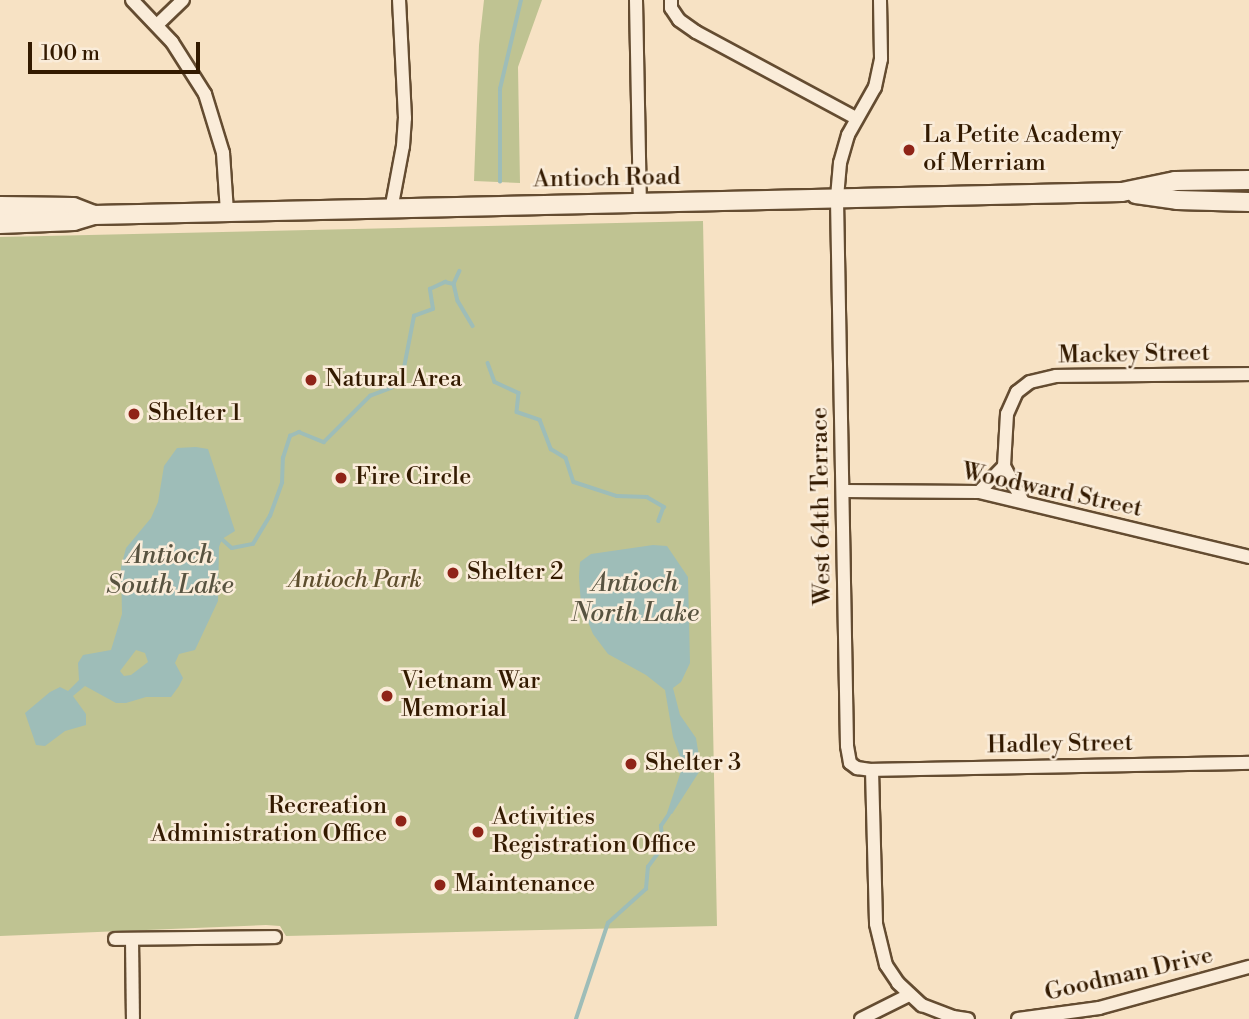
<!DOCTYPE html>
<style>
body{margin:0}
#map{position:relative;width:1249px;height:1019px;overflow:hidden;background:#f7e2c4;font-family:"Libre Bodoni",serif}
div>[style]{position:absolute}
.green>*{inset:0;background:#bfc392}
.water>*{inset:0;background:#9ebdb8}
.stream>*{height:3.5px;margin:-1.75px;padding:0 1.75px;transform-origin:1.75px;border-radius:1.75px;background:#9ebdb8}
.roads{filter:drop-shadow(2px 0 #644c31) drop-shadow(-2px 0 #644c31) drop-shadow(0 2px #644c31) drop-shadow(0 -2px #644c31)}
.minor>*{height:12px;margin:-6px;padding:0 6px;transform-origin:6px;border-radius:6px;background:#faecd9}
.secondary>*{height:18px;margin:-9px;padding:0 9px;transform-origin:9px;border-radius:9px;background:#faecd9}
.dots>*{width:19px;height:19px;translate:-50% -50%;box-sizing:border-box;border:4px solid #faecd9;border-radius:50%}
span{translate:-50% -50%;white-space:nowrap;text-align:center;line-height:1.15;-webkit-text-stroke:5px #faecd9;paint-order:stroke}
.poi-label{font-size:24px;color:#331a00}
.left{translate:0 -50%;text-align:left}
.right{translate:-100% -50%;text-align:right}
.street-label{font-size:24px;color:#331a00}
.park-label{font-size:24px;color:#5d4d2c;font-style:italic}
.water-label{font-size:26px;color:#585340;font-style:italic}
.scale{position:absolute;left:28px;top:42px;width:172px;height:32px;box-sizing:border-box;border:4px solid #331a00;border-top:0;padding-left:9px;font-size:21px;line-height:24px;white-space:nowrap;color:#331a00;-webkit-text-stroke:5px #faecd9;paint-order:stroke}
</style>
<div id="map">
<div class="green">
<div style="clip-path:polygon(484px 0,542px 0,518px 67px,520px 183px,474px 181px,479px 45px)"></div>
<div style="clip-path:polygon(703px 221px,717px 926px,286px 936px,280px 926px,266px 925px,0 936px,0 237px)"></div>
</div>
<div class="water">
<div style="clip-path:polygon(evenodd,196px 447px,208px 449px,235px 531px,222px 539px,219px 547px,218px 601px,195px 650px,179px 654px,175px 663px,183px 678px,179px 686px,171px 697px,146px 697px,126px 703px,116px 703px,85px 686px,73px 696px,86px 714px,86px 725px,65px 731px,45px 746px,36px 745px,25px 713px,50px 692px,60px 687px,68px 691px,79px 680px,78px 663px,83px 655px,111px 650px,122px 614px,121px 567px,126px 548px,151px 518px,158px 502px,164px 466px,177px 448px,196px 447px,136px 650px,145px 653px,148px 662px,131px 675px,124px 676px,120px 671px,136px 650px)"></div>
<div style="clip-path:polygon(653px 545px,667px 546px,688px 577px,690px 663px,681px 682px,673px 688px,680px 715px,696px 738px,701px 769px,672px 814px,667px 813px,683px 765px,673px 737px,665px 690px,646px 675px,608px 654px,593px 634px,581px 605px,579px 577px,580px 562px,591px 554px)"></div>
</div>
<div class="stream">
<div style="left:500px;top:182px;width:93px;rotate:-90deg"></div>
<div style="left:500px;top:89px;width:91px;rotate:-76.7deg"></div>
<div style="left:460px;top:271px;width:14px;rotate:115deg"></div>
<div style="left:454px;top:284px;width:17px;rotate:77deg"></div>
<div style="left:458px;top:301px;width:29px;rotate:59deg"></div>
<div style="left:488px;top:363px;width:20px;rotate:70deg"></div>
<div style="left:495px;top:382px;width:26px;rotate:25deg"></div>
<div style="left:519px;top:393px;width:19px;rotate:96deg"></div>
<div style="left:517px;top:412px;width:24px;rotate:19deg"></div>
<div style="left:540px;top:420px;width:31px;rotate:69deg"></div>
<div style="left:551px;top:449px;width:17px;rotate:31deg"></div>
<div style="left:566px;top:458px;width:25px;rotate:72deg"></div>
<div style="left:574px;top:482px;width:45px;rotate:18deg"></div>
<div style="left:617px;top:496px;width:30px;rotate:2deg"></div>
<div style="left:647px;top:497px;width:20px;rotate:30deg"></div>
<div style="left:664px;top:507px;width:15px;rotate:110deg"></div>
<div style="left:222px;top:539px;width:13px;rotate:42deg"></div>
<div style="left:232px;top:548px;width:21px;rotate:-11deg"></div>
<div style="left:253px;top:544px;width:33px;rotate:-59deg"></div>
<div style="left:270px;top:516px;width:35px;rotate:-70deg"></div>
<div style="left:282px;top:483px;width:25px;rotate:-88deg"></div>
<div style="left:283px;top:458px;width:23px;rotate:-72deg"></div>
<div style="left:290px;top:436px;width:10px;rotate:-24deg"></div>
<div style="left:299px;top:432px;width:27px;rotate:22deg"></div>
<div style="left:324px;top:442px;width:65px;rotate:-45deg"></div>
<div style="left:370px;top:396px;width:22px;rotate:-21deg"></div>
<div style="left:391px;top:388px;width:15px;rotate:-42deg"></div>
<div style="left:402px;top:378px;width:63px;rotate:-79deg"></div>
<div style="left:414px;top:316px;width:20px;rotate:-20deg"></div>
<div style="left:433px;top:309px;width:20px;rotate:-99deg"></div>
<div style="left:430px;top:289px;width:17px;rotate:-25deg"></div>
<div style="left:445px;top:282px;width:9px;rotate:13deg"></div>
<div style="left:576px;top:1019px;width:101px;rotate:-71.6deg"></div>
<div style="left:608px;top:923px;width:51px;rotate:-41.8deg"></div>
<div style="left:646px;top:889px;width:22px;rotate:-85deg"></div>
<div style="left:648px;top:867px;width:26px;rotate:-54deg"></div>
<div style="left:663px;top:846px;width:20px;rotate:-96deg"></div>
<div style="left:661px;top:826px;width:14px;rotate:-56deg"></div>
</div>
<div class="roads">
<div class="minor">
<div style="left:132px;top:0;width:58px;rotate:46.4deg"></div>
<div style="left:172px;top:42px;width:62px;rotate:57.6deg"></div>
<div style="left:205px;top:94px;width:62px;rotate:73deg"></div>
<div style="left:223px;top:153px;width:59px;rotate:86.1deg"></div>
<div style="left:636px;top:0;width:203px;rotate:88.9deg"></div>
<div style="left:671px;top:0;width:8px;rotate:90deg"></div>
<div style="left:671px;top:8px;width:14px;rotate:56deg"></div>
<div style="left:679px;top:20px;width:21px;rotate:35deg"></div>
<div style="left:696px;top:32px;width:182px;rotate:28.3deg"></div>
<div style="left:880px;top:0;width:59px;rotate:89deg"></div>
<div style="left:881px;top:59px;width:29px;rotate:102deg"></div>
<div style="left:875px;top:87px;width:55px;rotate:119.4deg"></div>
<div style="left:848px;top:135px;width:29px;rotate:106deg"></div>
<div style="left:840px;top:163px;width:37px;rotate:95deg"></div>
<div style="left:837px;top:200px;width:546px;rotate:88.95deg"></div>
<div style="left:847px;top:746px;width:17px;rotate:80deg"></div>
<div style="left:850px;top:763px;width:9px;rotate:36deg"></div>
<div style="left:857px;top:768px;width:15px;rotate:8deg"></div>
<div style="left:872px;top:770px;width:154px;rotate:88.5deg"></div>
<div style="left:876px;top:924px;width:42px;rotate:76.3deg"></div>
<div style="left:886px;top:965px;width:22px;rotate:56deg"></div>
<div style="left:898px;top:983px;width:33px;rotate:43deg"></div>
<div style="left:922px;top:1005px;width:33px;rotate:21deg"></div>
<div style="left:953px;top:1017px;width:15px;rotate:8deg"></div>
<div style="left:157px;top:25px;width:36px;rotate:-44deg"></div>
<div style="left:391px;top:210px;width:65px;rotate:-79.4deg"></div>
<div style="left:403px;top:146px;width:28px;rotate:-86deg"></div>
<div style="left:405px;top:118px;width:118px;rotate:-92.9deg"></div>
<div style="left:1004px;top:466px;width:40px;rotate:62deg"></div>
<div style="left:844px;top:491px;width:135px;rotate:0.4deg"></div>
<div style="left:979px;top:492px;width:278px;rotate:13.5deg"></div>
<div style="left:979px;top:492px;width:36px;rotate:-46deg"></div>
<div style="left:1004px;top:466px;width:52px;rotate:-86.7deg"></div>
<div style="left:1007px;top:414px;width:24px;rotate:-66deg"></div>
<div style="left:1017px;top:392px;width:16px;rotate:-38deg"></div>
<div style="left:1030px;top:382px;width:27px;rotate:-13deg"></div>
<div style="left:1056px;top:376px;width:193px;rotate:-0.6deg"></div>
<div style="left:872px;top:770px;width:377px;rotate:-1.1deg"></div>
<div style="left:115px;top:939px;width:160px;rotate:-0.7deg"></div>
<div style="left:132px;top:939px;width:80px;rotate:89.3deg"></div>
<div style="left:861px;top:1019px;width:54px;rotate:-26.6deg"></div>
<div style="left:1018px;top:1019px;width:82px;rotate:-7.7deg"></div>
<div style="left:1099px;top:1008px;width:156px;rotate:-15.3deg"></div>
</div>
<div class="secondary">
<div style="left:1136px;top:194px;width:41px;rotate:8.3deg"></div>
<div style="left:1177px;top:200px;width:72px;rotate:1.6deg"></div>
<div style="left:0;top:206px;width:73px;rotate:0.8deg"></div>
<div style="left:73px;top:207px;width:22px;rotate:21deg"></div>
<div style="left:0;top:224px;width:74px;rotate:-2.3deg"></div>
<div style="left:74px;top:221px;width:21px;rotate:-17deg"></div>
<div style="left:94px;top:215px;width:1028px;rotate:-1.28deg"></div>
<div style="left:1122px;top:192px;width:54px;rotate:-11.7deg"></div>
<div style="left:1175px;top:181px;width:74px;rotate:-0.8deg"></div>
</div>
</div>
<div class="dots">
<div style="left:909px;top:150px;background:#8f2418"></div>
<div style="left:311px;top:380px;background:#8f2418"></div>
<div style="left:134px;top:414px;background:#8f2418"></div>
<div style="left:341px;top:478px;background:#8f2418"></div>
<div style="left:453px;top:573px;background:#8f2418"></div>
<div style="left:387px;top:696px;background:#8f2418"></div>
<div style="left:631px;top:764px;background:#8f2418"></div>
<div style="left:401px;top:821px;background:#8f2418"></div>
<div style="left:478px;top:832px;background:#8f2418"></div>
<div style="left:440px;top:885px;background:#8f2418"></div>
</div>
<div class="poi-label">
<span class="left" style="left:923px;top:150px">La Petite Academy<br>of Merriam</span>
<span class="left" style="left:325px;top:380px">Natural Area</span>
<span class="left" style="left:148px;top:414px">Shelter 1</span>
<span class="left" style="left:355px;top:478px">Fire Circle</span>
<span class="left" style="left:467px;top:573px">Shelter 2</span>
<span class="left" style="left:401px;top:696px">Vietnam War<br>Memorial</span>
<span class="left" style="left:645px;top:764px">Shelter 3</span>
<span class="right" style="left:387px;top:821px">Recreation<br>Administration Office</span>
<span class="left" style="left:492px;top:832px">Activities<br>Registration Office</span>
<span class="left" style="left:454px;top:885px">Maintenance</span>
</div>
<div class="street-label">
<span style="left:607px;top:179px;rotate:-1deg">Antioch Road</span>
<span style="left:1134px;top:355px;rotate:-1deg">Mackey Street</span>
<span style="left:1052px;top:491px;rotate:12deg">Woodward Street</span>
<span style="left:822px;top:506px;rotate:-91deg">West 64th Terrace</span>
<span style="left:1060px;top:745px;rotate:-1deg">Hadley Street</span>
<span style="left:1129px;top:975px;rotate:-13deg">Goodman Drive</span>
</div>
<div class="park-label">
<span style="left:355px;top:581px">Antioch Park</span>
</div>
<div class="water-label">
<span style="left:170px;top:571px">Antioch<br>South Lake</span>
<span style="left:635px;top:599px">Antioch<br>North Lake</span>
</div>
<div class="scale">100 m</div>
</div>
